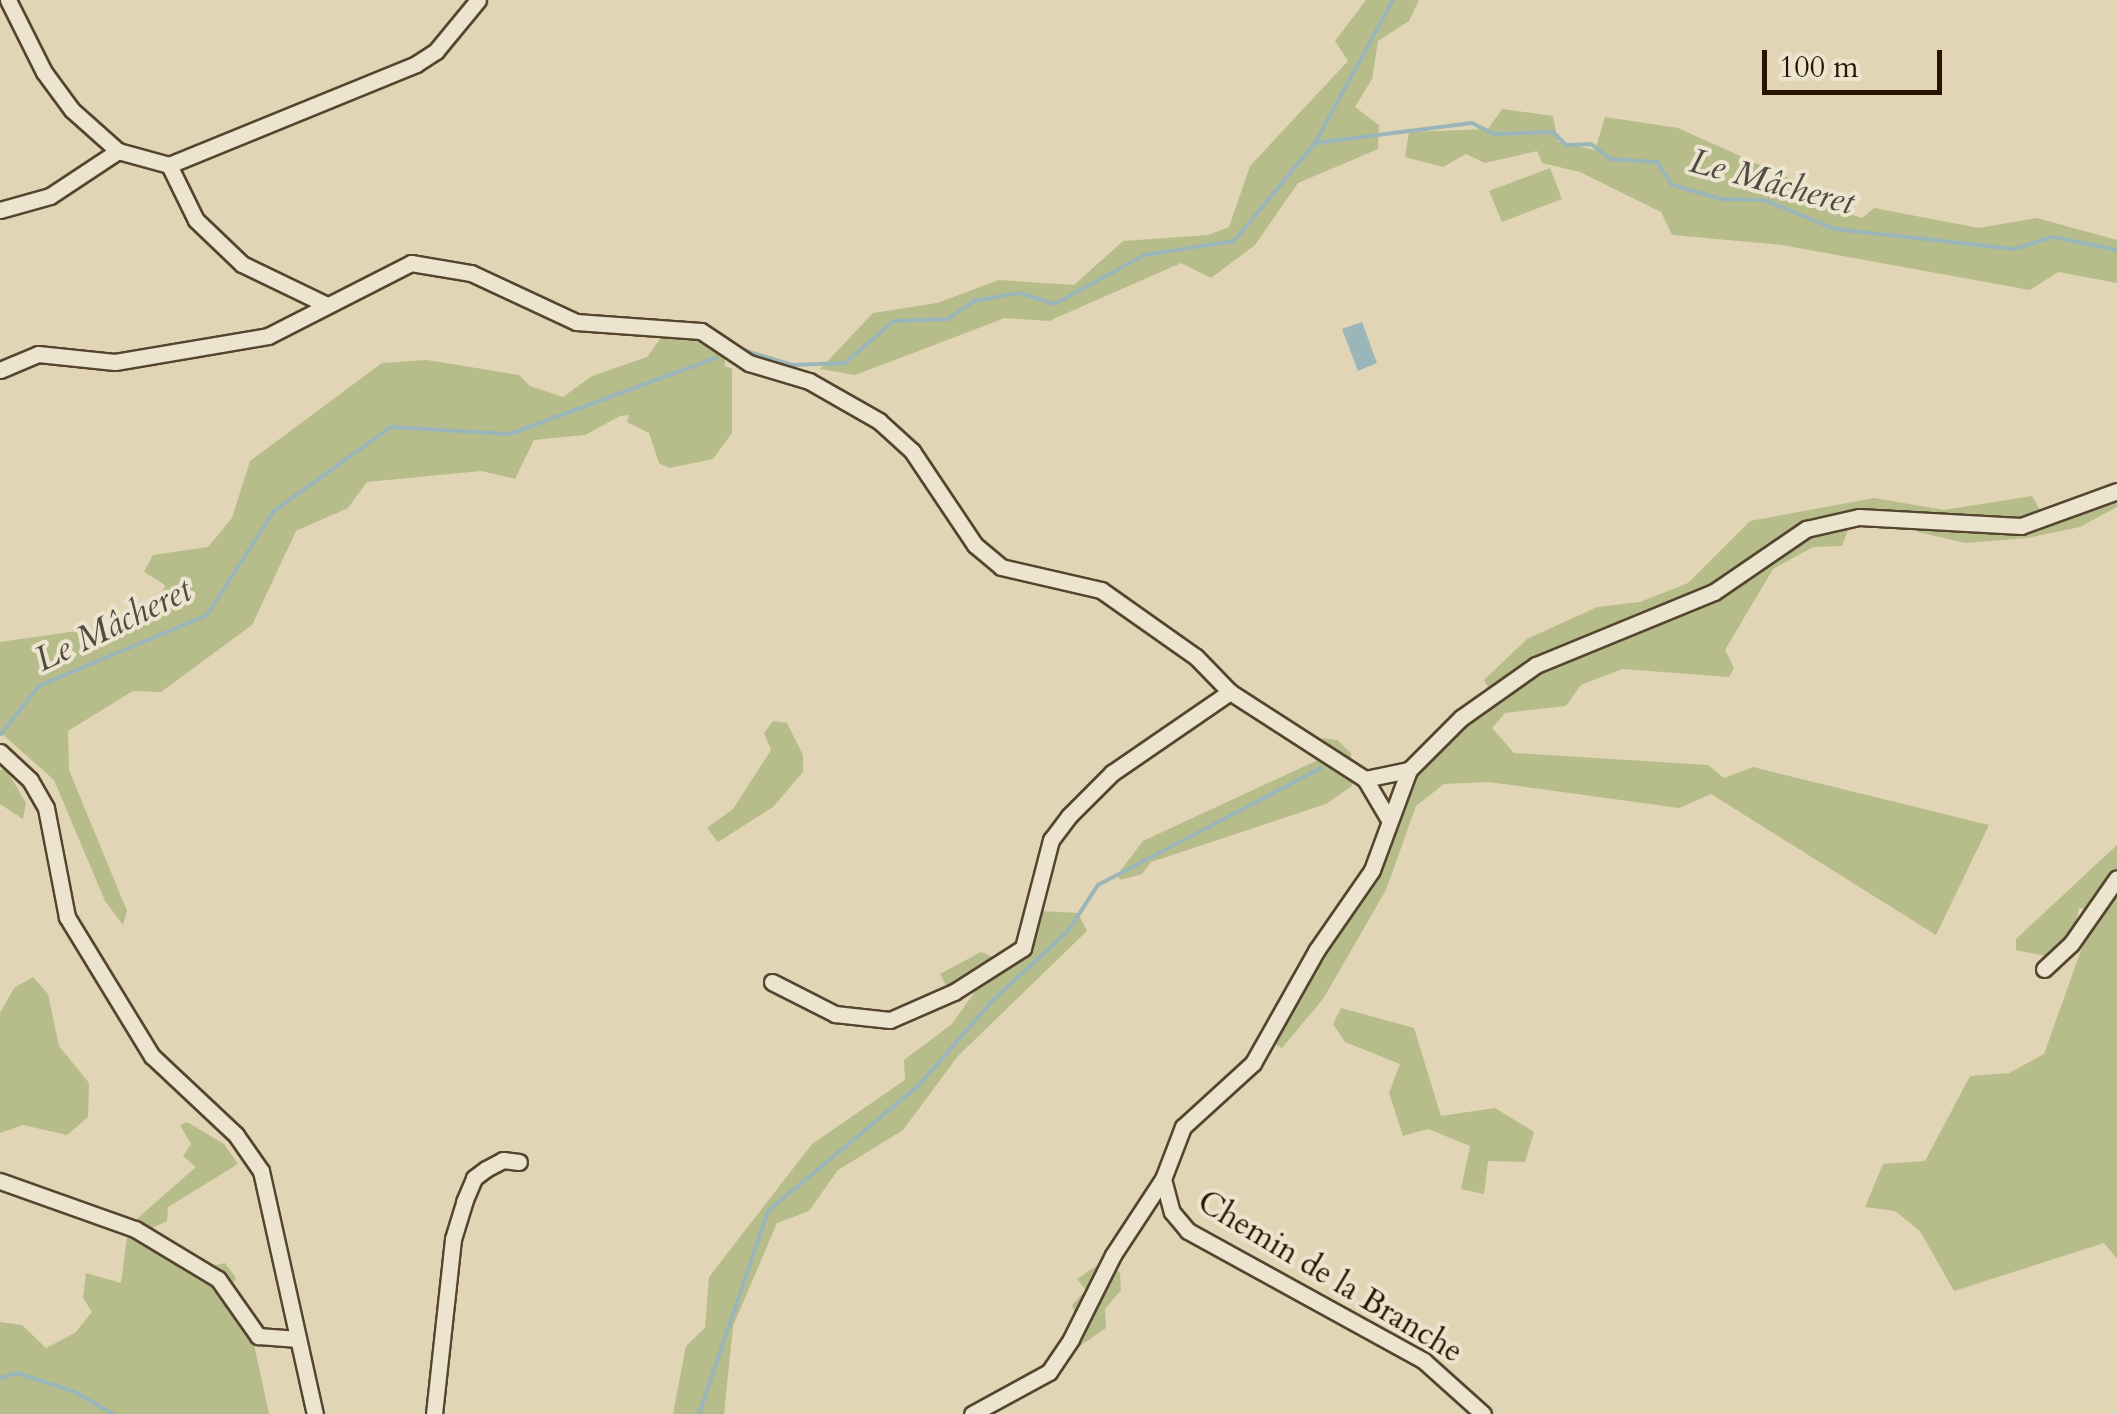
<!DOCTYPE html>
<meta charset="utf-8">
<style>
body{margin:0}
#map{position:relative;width:2117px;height:1414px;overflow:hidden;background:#e1d5b5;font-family:Cardo,serif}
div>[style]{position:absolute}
.green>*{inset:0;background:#b7bc8b}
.water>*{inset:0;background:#9ab6b9}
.stream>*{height:4px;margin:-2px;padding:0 2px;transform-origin:2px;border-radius:2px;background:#9ab6b9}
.roads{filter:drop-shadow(2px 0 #55452e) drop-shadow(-2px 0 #55452e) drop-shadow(0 2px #55452e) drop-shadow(0 -2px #55452e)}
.minor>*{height:15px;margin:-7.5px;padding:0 7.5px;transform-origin:7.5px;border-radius:7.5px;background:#ece4cf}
span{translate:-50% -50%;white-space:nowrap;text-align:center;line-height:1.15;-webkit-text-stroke:8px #ece4cf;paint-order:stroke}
.street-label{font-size:32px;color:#261501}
.water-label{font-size:35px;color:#4f4d41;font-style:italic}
.scale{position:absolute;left:1762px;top:50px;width:180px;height:45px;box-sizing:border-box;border:5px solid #261501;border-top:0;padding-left:12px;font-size:30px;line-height:35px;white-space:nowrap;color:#261501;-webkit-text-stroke:8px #ece4cf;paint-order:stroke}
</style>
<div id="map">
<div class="green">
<div style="clip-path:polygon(1366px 0,1419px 0,1409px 21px,1378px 41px,1372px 79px,1355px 107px,1379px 125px,1378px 149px,1298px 183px,1255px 245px,1211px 278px,1181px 263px,1049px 321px,1005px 318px,855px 375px,820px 369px,873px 313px,937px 303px,999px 280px,1074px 285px,1123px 241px,1208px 235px,1229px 227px,1250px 166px,1348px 61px,1335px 41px)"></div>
<div style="clip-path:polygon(1502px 109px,1553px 116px,1558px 142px,1595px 150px,1605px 117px,1678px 128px,1813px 189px,1811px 201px,1862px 218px,1874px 208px,1979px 228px,2037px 218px,2117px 240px,2117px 283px,2058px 272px,2030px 290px,1782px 245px,1672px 235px,1661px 212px,1580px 172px,1542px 163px,1537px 151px,1485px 163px,1466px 154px,1443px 167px,1405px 157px,1409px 132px,1488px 129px)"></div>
<div style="clip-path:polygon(1550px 168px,1562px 199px,1502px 222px,1489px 191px)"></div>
<div style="clip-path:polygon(665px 332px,694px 334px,725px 349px,725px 366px,732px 369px,732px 433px,713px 459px,669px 468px,659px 463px,649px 433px,627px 422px,629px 415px,620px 416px,585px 435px,534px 440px,515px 479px,481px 471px,367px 482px,348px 508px,296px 531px,252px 625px,161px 692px,133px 691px,68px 731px,69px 770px,127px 911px,123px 925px,105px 901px,54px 780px,0 732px,0 642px,154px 620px,165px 585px,144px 572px,153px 555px,208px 547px,232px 518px,250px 461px,382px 363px,427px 360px,519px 375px,530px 386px,563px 397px,592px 376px,647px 357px)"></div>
<div style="clip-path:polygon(2032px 496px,2043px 515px,2018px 521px,1806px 523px,1712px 587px,1490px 690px,1484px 680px,1527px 639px,1597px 607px,1640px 602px,1688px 583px,1750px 521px,1874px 498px,1944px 510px)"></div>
<div style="clip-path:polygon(2117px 497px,2117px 507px,2080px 527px,2027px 538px,1965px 543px,1918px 532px,1919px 526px,2026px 531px)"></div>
<div style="clip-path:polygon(1850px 525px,1842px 546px,1813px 547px,1773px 569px,1725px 650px,1734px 668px,1729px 677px,1622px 669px,1581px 685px,1566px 706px,1505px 713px,1492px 728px,1514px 753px,1708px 765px,1724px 778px,1753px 767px,1989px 825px,1936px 935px,1711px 794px,1679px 808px,1489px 782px,1444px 784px,1416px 806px,1386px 890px,1323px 999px,1282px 1048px,1271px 1042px,1375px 870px,1412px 772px,1461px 722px,1537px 669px,1714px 594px,1808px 531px)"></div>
<div style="clip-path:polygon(773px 721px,787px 723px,803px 755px,803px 772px,773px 807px,718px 842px,707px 828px,733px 809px,771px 750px,764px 733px)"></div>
<div style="clip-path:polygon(1323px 738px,1337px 740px,1351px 753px,1352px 786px,1326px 804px,1151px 862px,1142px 874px,1120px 880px,1118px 874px,1143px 841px,1318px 760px)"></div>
<div style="clip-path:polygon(6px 769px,26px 803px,23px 819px,0 804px,0 770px)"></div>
<div style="clip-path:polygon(2117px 845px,2117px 1259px,2104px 1243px,1954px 1291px,1920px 1231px,1895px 1211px,1865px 1207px,1883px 1164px,1925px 1161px,1970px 1076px,2009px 1073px,2044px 1054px,2095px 911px,2079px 908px,2075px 927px,2050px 957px,2016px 950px,2016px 939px)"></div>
<div style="clip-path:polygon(1039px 911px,1078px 913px,1087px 931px,958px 1056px,903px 1130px,838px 1170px,809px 1211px,777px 1223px,733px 1326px,724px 1414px,673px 1414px,686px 1346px,705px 1328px,709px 1277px,812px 1144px,905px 1080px,904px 1060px,952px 1024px,979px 986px,947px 987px,940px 974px,981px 952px,1005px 962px)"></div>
<div style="clip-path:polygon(33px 977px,48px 994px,59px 1046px,89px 1083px,88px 1117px,67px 1135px,23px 1125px,0 1133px,0 1013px,14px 988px)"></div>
<div style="clip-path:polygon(1341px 1008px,1414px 1028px,1441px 1116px,1495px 1108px,1534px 1132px,1525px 1162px,1488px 1161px,1484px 1194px,1461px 1189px,1470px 1146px,1428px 1129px,1403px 1136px,1389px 1093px,1400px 1064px,1345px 1042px,1333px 1024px)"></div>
<div style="clip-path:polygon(187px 1122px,224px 1144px,238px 1164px,168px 1207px,167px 1221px,148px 1230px,132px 1223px,196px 1167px,183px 1156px,191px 1144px,180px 1125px)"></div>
<div style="clip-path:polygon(128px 1229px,199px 1269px,225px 1263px,236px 1278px,225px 1295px,251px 1331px,269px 1414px,0 1414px,0 1322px,22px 1325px,46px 1348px,75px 1333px,92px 1312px,83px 1298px,86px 1273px,121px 1283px)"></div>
<div style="clip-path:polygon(1105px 1260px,1120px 1273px,1121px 1290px,1105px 1309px,1106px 1328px,1077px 1348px,1067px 1340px,1077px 1321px,1072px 1305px,1086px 1290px,1077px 1279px)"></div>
</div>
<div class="water">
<div style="clip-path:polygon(1362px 322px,1377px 363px,1358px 371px,1342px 329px)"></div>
</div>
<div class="stream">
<div style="left:1315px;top:143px;width:163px;rotate:-61.4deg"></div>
<div style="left:739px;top:349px;width:56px;rotate:16.5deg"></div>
<div style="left:793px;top:365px;width:52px;rotate:-2.2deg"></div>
<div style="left:845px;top:363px;width:65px;rotate:-40.6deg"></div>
<div style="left:894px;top:321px;width:54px;rotate:-2.1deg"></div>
<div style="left:948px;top:319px;width:32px;rotate:-35deg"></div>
<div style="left:974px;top:301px;width:46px;rotate:-10.1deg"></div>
<div style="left:1019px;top:293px;width:38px;rotate:17deg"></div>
<div style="left:1055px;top:304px;width:102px;rotate:-28.8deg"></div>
<div style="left:1144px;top:255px;width:91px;rotate:-8.8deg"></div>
<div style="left:1234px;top:241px;width:127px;rotate:-50.4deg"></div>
<div style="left:1315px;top:143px;width:158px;rotate:-7.3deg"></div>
<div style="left:1472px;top:123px;width:25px;rotate:27deg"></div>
<div style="left:1494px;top:134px;width:59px;rotate:-1.9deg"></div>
<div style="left:1553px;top:132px;width:18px;rotate:45deg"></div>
<div style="left:1566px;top:145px;width:25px;rotate:-2deg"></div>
<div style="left:1591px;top:144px;width:24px;rotate:38deg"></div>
<div style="left:1610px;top:159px;width:47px;rotate:3.7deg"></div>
<div style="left:1657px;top:162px;width:27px;rotate:57deg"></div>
<div style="left:1672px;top:185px;width:51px;rotate:15.9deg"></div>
<div style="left:1721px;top:199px;width:43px;rotate:1.3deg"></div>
<div style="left:1764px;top:200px;width:77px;rotate:22.2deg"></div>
<div style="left:1835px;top:229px;width:180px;rotate:6.4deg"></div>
<div style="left:2014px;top:249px;width:41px;rotate:-17.1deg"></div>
<div style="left:2053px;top:237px;width:65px;rotate:11.5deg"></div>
<div style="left:1px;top:734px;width:61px;rotate:-51.6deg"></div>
<div style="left:39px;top:686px;width:182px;rotate:-22.9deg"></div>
<div style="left:207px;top:615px;width:124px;rotate:-57.2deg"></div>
<div style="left:274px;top:511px;width:144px;rotate:-35.7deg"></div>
<div style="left:391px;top:427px;width:119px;rotate:3.4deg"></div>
<div style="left:510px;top:434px;width:220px;rotate:-20.3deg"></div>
<div style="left:0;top:1378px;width:18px;rotate:-16deg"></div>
<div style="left:17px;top:1373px;width:61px;rotate:18.1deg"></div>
<div style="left:75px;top:1392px;width:44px;rotate:30.1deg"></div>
<div style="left:699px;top:1414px;width:214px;rotate:-71.2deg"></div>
<div style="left:768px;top:1211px;width:197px;rotate:-39.8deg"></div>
<div style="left:919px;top:1085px;width:111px;rotate:-49deg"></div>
<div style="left:992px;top:1001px;width:103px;rotate:-42.6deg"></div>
<div style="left:1068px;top:931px;width:55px;rotate:-56.9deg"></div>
<div style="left:1098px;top:885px;width:252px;rotate:-27.7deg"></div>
</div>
<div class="roads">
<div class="minor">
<div style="left:8px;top:0;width:80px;rotate:63.4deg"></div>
<div style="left:44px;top:72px;width:47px;rotate:53.6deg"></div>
<div style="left:72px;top:110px;width:62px;rotate:41.7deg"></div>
<div style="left:118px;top:151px;width:53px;rotate:15.4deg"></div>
<div style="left:169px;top:165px;width:61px;rotate:63.9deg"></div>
<div style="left:196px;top:220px;width:64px;rotate:43.7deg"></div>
<div style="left:242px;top:264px;width:92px;rotate:25.7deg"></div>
<div style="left:169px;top:165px;width:267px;rotate:-22.2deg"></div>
<div style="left:416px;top:64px;width:24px;rotate:-33deg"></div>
<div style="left:436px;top:51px;width:66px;rotate:-50.5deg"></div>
<div style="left:0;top:210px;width:52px;rotate:-15.6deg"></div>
<div style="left:50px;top:196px;width:82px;rotate:-33.5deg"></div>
<div style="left:0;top:370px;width:41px;rotate:-22.8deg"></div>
<div style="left:38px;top:354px;width:77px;rotate:5.9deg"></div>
<div style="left:115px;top:362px;width:155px;rotate:-9.6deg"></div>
<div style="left:268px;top:336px;width:161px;rotate:-27deg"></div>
<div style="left:411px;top:263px;width:61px;rotate:9.5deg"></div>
<div style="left:471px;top:273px;width:116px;rotate:25deg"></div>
<div style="left:576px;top:322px;width:125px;rotate:4.1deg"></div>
<div style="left:701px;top:331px;width:58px;rotate:33.7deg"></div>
<div style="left:749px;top:363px;width:63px;rotate:16.7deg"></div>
<div style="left:809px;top:381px;width:81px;rotate:29.7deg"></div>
<div style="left:879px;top:421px;width:45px;rotate:42.3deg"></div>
<div style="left:912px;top:451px;width:113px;rotate:56.2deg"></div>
<div style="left:975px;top:545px;width:34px;rotate:40deg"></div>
<div style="left:1001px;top:567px;width:103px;rotate:13deg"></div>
<div style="left:1101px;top:590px;width:116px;rotate:35.2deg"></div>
<div style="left:1196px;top:657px;width:49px;rotate:45.8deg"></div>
<div style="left:1230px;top:692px;width:161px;rotate:32.8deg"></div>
<div style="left:1365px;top:779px;width:45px;rotate:-11.6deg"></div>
<div style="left:1409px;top:770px;width:74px;rotate:-45deg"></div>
<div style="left:1461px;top:718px;width:92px;rotate:-35.2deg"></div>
<div style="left:1536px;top:665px;width:192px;rotate:-22.3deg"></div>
<div style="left:1714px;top:592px;width:112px;rotate:-34.4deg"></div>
<div style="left:1806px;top:529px;width:54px;rotate:-12.8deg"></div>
<div style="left:1859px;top:517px;width:162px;rotate:3.2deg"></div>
<div style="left:2021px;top:526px;width:102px;rotate:-20deg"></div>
<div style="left:0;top:752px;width:41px;rotate:43deg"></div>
<div style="left:30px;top:780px;width:32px;rotate:60deg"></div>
<div style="left:46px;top:808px;width:111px;rotate:79.1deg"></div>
<div style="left:67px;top:917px;width:163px;rotate:58.6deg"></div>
<div style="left:152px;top:1056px;width:115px;rotate:43.2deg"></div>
<div style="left:236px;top:1135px;width:44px;rotate:55.2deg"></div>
<div style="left:261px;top:1171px;width:249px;rotate:77.5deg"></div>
<div style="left:1365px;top:779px;width:45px;rotate:59.5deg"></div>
<div style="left:2044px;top:969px;width:37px;rotate:-43deg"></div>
<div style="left:2071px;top:944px;width:80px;rotate:-55.1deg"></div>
<div style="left:772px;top:982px;width:71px;rotate:26.9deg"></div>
<div style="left:835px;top:1014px;width:55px;rotate:6.2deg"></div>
<div style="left:890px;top:1020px;width:70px;rotate:-23.6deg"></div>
<div style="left:954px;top:992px;width:82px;rotate:-32.5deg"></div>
<div style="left:1023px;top:948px;width:112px;rotate:-75.5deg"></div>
<div style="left:1051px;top:840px;width:30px;rotate:-53deg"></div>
<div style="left:1069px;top:816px;width:61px;rotate:-45deg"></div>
<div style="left:1112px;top:773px;width:143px;rotate:-34.5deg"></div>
<div style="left:1163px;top:1179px;width:34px;rotate:75deg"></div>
<div style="left:1172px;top:1212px;width:25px;rotate:50deg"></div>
<div style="left:1188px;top:1231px;width:269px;rotate:28.8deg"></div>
<div style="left:1424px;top:1361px;width:79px;rotate:41.9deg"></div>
<div style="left:0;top:1181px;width:143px;rotate:19.6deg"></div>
<div style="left:135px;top:1229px;width:97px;rotate:31.1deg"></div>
<div style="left:218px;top:1279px;width:70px;rotate:54.9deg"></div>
<div style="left:258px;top:1336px;width:40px;rotate:4.3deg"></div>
<div style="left:434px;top:1414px;width:176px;rotate:-83.8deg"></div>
<div style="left:453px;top:1239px;width:39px;rotate:-73deg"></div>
<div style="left:464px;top:1202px;width:26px;rotate:-67deg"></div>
<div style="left:474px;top:1178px;width:15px;rotate:-37deg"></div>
<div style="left:486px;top:1169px;width:19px;rotate:-28deg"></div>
<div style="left:503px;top:1160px;width:16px;rotate:7deg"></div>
<div style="left:972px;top:1414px;width:88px;rotate:-28.6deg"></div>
<div style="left:1049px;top:1372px;width:40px;rotate:-56deg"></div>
<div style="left:1071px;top:1339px;width:94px;rotate:-63.4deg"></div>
<div style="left:1113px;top:1255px;width:91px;rotate:-56.7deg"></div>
<div style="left:1163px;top:1179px;width:56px;rotate:-69deg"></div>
<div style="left:1183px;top:1127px;width:95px;rotate:-42.4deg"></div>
<div style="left:1253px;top:1063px;width:129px;rotate:-60.6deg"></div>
<div style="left:1316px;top:951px;width:98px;rotate:-55.3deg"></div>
<div style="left:1372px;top:870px;width:107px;rotate:-69.7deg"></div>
</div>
</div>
<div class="street-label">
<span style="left:1330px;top:1277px;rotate:31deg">Chemin de la Branche</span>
</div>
<div class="water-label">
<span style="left:1772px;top:182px;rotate:15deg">Le Mâcheret</span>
<span style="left:113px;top:625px;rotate:-26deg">Le Mâcheret</span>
</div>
<div class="scale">100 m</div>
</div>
